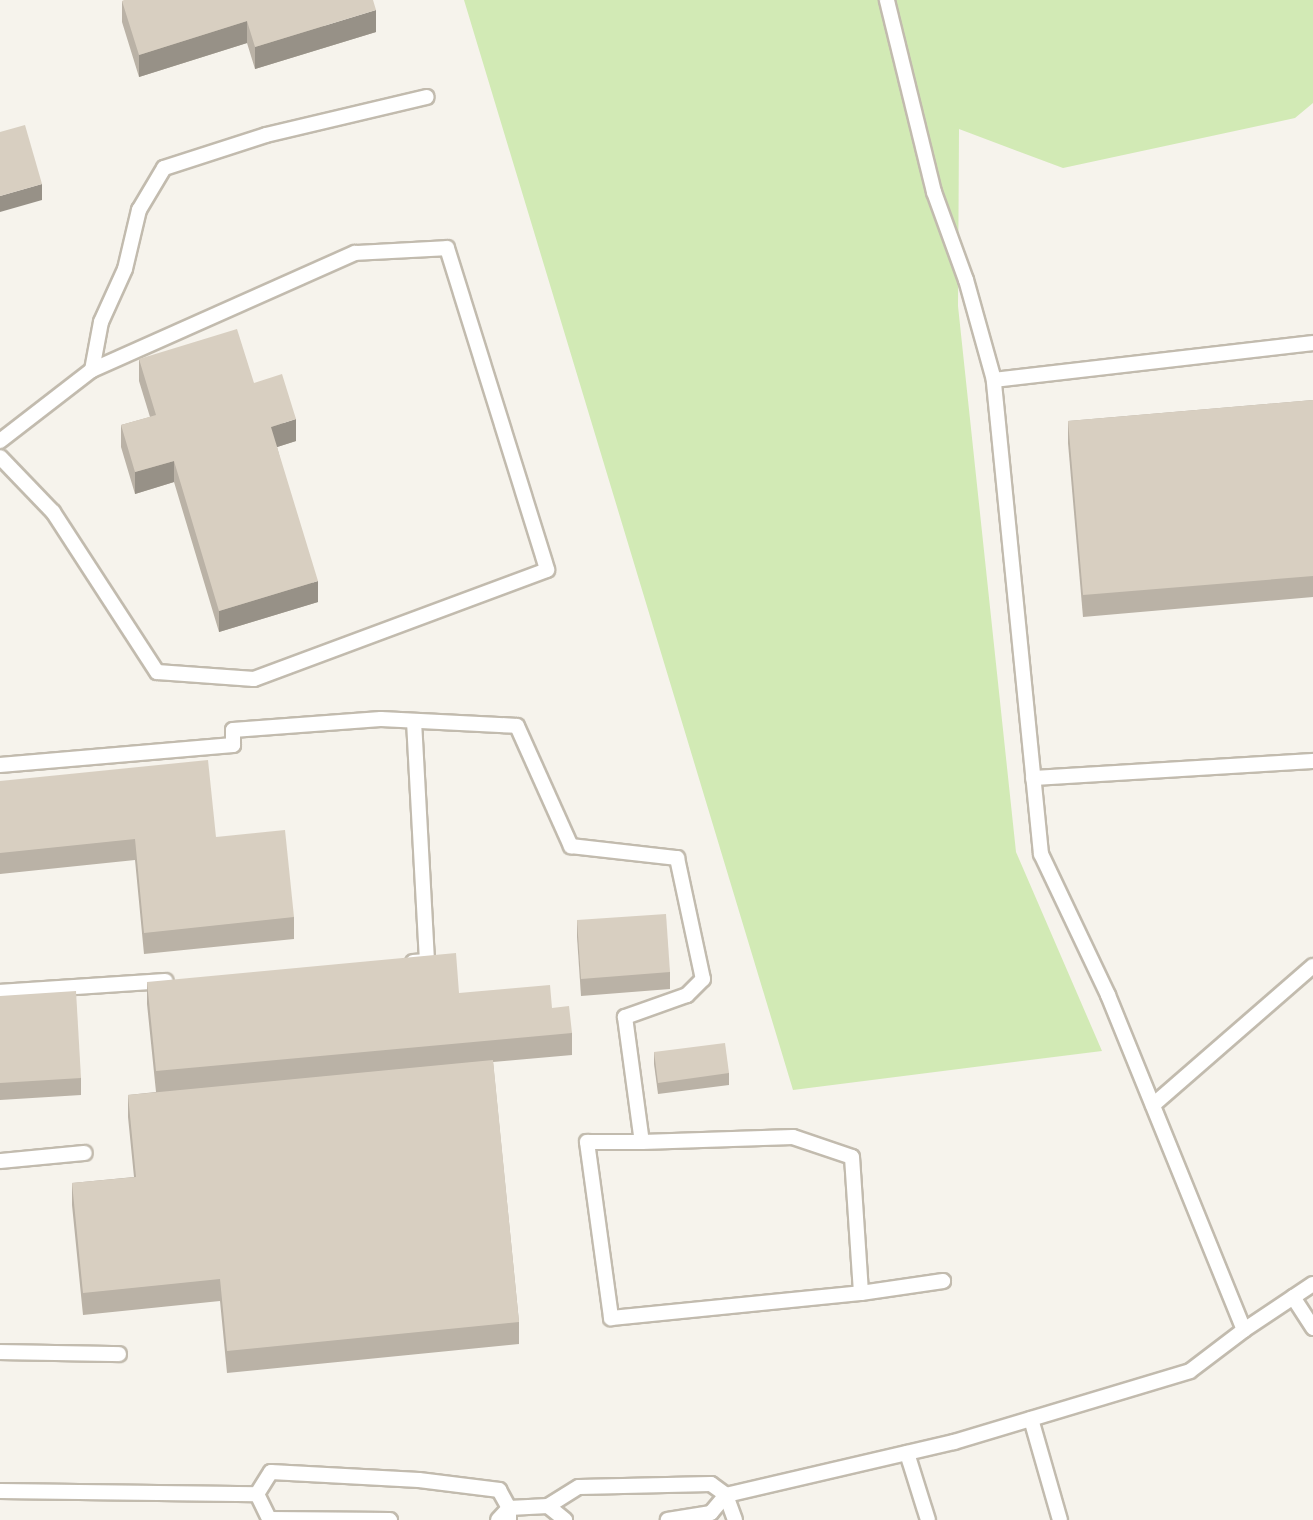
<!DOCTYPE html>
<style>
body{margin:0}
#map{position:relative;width:1313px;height:1520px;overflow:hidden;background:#f6f3ec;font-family:Overpass,sans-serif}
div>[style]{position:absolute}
.green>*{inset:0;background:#d2eab5}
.roads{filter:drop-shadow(2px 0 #c2bbae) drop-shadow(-2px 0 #c2bbae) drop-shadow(0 2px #c2bbae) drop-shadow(0 -2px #c2bbae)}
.lane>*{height:14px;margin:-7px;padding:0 7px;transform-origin:7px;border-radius:7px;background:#fff}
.wall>*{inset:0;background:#bab2a6}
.shaded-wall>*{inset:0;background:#979187}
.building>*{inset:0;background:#d8cfc1}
span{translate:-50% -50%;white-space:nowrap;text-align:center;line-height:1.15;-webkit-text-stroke:5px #fff;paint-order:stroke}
</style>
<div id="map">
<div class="green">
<div style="clip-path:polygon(464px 0,1313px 0,1313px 103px,1295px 118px,1063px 168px,959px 129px,958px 306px,1016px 852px,1102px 1051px,793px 1090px)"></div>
</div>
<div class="roads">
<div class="lane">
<div style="left:92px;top:370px;width:49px;rotate:-79.4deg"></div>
<div style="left:101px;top:322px;width:58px;rotate:-65.6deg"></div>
<div style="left:125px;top:269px;width:61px;rotate:-76.7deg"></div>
<div style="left:139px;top:210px;width:49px;rotate:-59.2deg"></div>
<div style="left:164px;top:168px;width:107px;rotate:-17.9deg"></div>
<div style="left:266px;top:135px;width:165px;rotate:-13.3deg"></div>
<div style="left:994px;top:380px;width:321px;rotate:-6.6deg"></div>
<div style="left:0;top:441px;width:116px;rotate:-37.7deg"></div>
<div style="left:92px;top:370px;width:288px;rotate:-24deg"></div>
<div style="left:355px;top:253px;width:92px;rotate:-3.1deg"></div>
<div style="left:447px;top:248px;width:337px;rotate:72.7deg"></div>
<div style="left:547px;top:570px;width:313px;rotate:159.6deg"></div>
<div style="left:254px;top:679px;width:97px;rotate:-175.9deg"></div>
<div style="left:157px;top:672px;width:191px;rotate:-123deg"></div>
<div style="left:53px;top:512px;width:76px;rotate:-133.9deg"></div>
<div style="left:0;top:765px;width:234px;rotate:-4.9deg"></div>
<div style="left:233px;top:745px;width:15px;rotate:-90deg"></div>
<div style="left:233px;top:730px;width:148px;rotate:-4.3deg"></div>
<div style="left:381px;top:719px;width:136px;rotate:2.9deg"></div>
<div style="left:517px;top:726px;width:132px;rotate:65.8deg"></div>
<div style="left:571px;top:846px;width:107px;rotate:6.5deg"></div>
<div style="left:677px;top:858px;width:124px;rotate:77.9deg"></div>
<div style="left:703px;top:979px;width:23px;rotate:135deg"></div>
<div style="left:687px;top:995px;width:66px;rotate:160.5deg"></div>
<div style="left:625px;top:1017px;width:126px;rotate:82.3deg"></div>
<div style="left:642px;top:1142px;width:151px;rotate:-1.9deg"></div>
<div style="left:793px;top:1137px;width:62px;rotate:18.7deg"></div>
<div style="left:852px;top:1157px;width:136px;rotate:86.2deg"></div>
<div style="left:861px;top:1293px;width:83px;rotate:-8.3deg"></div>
<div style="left:1033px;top:778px;width:281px;rotate:-3.5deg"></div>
<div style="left:413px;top:962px;width:14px;rotate:-4deg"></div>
<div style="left:427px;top:961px;width:240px;rotate:-93.1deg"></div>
<div style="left:0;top:992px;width:166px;rotate:-3.8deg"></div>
<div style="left:1153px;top:1105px;width:212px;rotate:-41deg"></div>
<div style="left:642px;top:1142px;width:55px;rotate:180deg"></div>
<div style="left:587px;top:1142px;width:178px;rotate:82.2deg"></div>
<div style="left:611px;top:1318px;width:251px;rotate:-5.7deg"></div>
<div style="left:0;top:1161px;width:85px;rotate:-5.4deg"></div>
<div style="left:1293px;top:1297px;width:37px;rotate:57deg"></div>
<div style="left:1244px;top:1330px;width:83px;rotate:-33.7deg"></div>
<div style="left:0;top:1352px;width:119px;rotate:1deg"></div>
<div style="left:1031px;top:1419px;width:105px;rotate:74deg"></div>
<div style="left:907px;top:1453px;width:70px;rotate:72.6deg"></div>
<div style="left:0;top:1491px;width:257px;rotate:0.7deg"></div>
<div style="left:257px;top:1494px;width:26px;rotate:-58deg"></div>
<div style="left:271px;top:1472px;width:148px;rotate:3.1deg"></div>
<div style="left:419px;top:1480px;width:81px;rotate:7.1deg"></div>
<div style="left:499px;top:1490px;width:21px;rotate:61deg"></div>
<div style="left:509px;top:1508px;width:16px;rotate:133deg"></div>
<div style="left:257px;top:1494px;width:28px;rotate:64deg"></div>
<div style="left:269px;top:1519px;width:121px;rotate:0.5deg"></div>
<div style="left:548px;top:1506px;width:22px;rotate:39deg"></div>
<div style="left:509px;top:1520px;width:12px;rotate:-90deg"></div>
<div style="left:509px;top:1508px;width:39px;rotate:-3deg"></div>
<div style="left:548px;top:1506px;width:36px;rotate:-32deg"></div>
<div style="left:579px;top:1487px;width:132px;rotate:-1.3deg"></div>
<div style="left:711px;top:1484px;width:19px;rotate:36deg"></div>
<div style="left:726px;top:1495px;width:23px;rotate:130deg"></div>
<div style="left:711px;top:1513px;width:44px;rotate:170.8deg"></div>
<div style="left:735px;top:1520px;width:27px;rotate:-110deg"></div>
<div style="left:726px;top:1495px;width:234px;rotate:-13.1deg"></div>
<div style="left:954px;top:1442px;width:246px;rotate:-16.7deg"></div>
<div style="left:1190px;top:1371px;width:68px;rotate:-37.2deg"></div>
<div style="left:1244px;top:1330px;width:362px;rotate:-112.1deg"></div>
<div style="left:1108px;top:995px;width:156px;rotate:-115.4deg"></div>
<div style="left:1041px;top:854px;width:476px;rotate:-95.7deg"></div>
<div style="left:994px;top:380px;width:104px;rotate:-105.6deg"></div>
<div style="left:966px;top:280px;width:94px;rotate:-110deg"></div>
<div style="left:934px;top:192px;width:198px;rotate:-103.8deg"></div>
</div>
</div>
<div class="wall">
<div style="clip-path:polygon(122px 1px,376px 32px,255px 69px,247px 43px,139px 77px,122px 22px)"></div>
<div style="clip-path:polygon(139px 359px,254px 383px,296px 441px,277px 447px,318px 602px,219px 632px,174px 482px,135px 494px,121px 447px,121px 425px,150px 417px,139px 381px)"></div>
<div style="clip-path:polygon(1313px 400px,1313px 597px,1083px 617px,1068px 443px,1068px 421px)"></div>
<div style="clip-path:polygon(0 781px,216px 837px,294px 917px,294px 939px,144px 954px,135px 860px,0 874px)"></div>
<div style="clip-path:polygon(577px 920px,670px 972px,670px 989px,581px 996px,577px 937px)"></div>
<div style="clip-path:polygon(147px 982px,459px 993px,552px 1008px,572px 1033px,572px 1055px,493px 1062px,519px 1322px,519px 1344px,227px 1373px,220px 1301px,83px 1315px,72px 1205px,72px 1183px,134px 1177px,128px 1117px,128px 1095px,156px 1092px,147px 1004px)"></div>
<div style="clip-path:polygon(0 996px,81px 1078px,81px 1095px,0 1100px)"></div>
<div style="clip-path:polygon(654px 1052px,729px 1073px,729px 1085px,658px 1094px,654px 1064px)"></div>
</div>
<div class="shaded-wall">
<div style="clip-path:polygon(376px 10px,376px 32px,255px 69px,255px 47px)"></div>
<div style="clip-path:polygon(247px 21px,247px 43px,139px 77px,139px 55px)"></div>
<div style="clip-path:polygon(42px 184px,42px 200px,0 212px,0 196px)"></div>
<div style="clip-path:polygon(296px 419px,296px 441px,271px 449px,271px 427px)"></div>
<div style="clip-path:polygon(174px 461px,174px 482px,135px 494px,135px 472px)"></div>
<div style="clip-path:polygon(318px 581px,318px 602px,219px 632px,219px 611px)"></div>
</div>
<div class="building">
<div style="clip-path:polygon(124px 0,373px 0,376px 10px,255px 47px,247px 21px,139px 55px,122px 1px)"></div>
<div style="clip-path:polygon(25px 125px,42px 184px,0 196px,0 132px)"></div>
<div style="clip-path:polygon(237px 329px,254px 383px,282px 374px,296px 419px,271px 427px,318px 581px,219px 611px,174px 461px,135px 472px,121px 425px,156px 415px,139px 359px)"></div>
<div style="clip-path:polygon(1313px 400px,1313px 576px,1083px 595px,1068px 421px)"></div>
<div style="clip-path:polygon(208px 760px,216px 837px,285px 830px,294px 917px,144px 933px,135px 839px,0 853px,0 781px)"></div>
<div style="clip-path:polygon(666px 914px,670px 972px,581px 979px,577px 920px)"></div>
<div style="clip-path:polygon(456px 953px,459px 993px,550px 985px,552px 1008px,569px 1006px,572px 1033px,156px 1071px,147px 982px)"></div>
<div style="clip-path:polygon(76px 991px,81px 1078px,0 1083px,0 996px)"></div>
<div style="clip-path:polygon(725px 1043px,729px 1073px,658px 1083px,654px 1052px)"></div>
<div style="clip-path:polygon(493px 1060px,519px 1322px,227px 1351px,220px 1279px,83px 1293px,72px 1183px,136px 1177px,128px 1095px)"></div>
</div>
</div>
